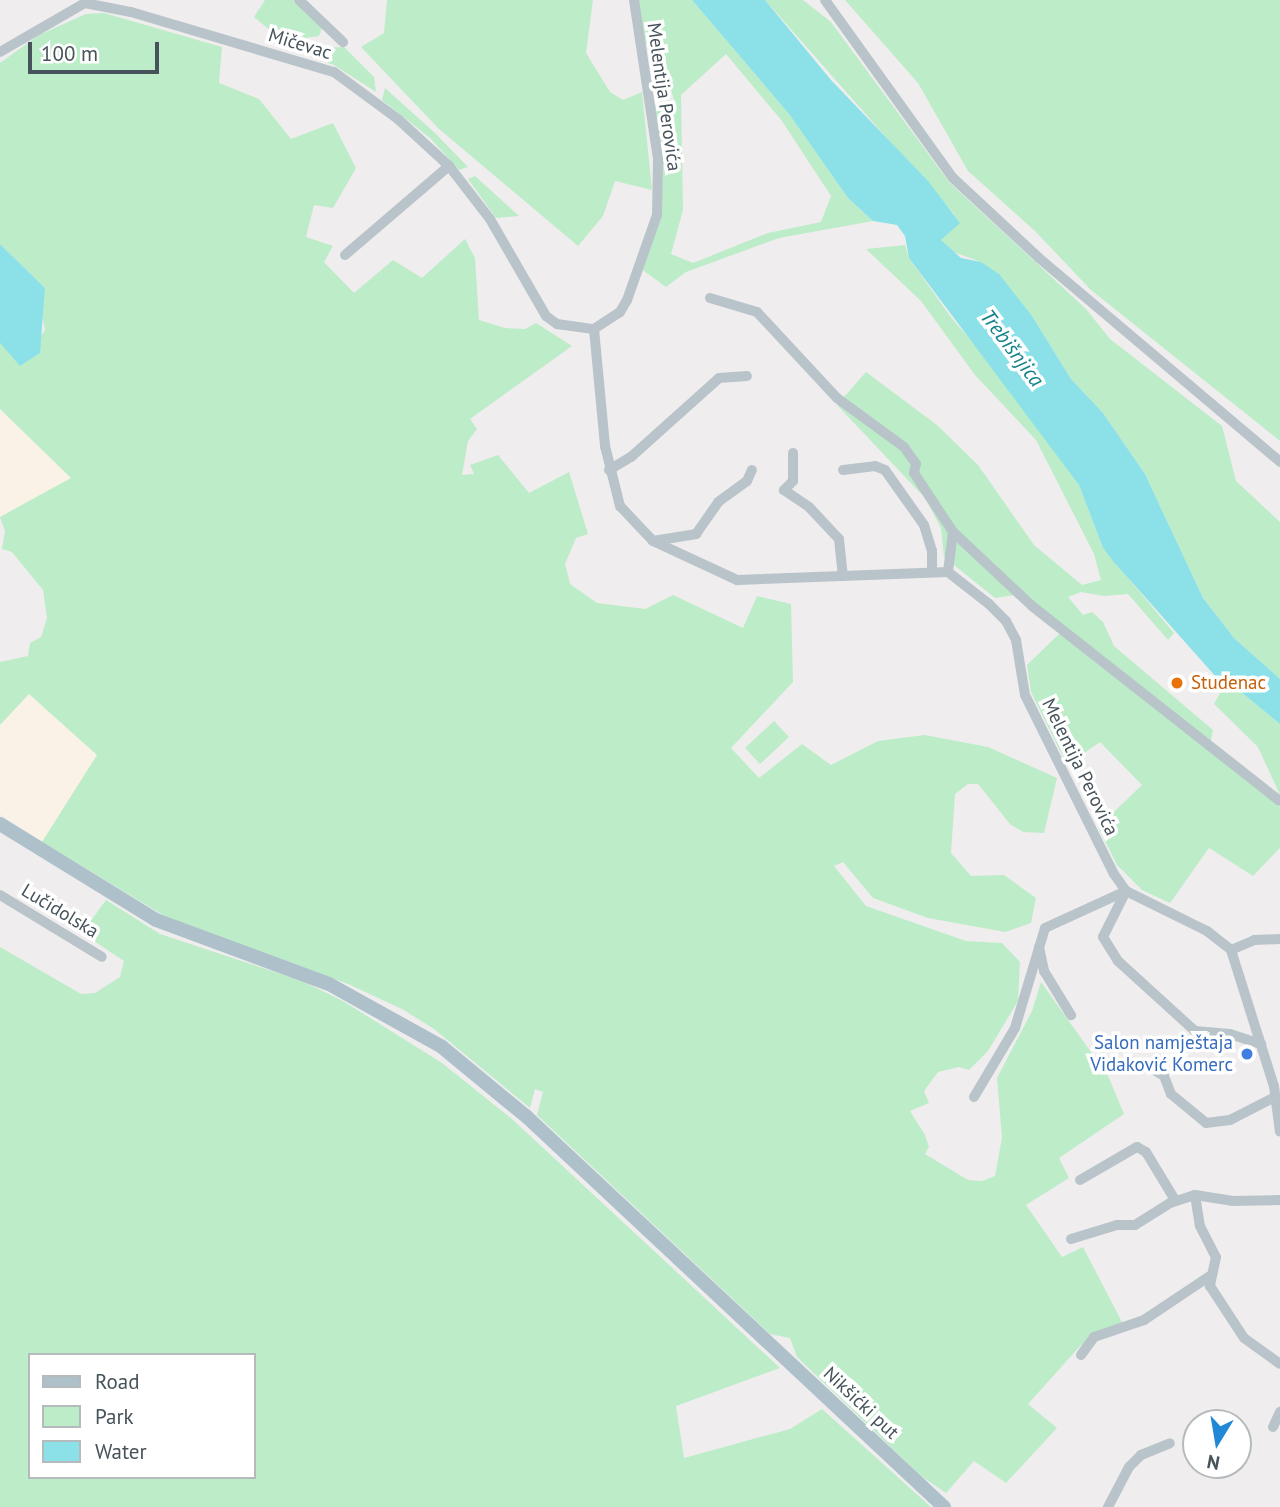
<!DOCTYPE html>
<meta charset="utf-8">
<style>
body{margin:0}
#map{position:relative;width:1280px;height:1507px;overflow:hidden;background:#f0edee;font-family:"PT Sans",sans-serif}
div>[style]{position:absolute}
.commercial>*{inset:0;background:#fbf2e7}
.green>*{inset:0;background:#bdecc9}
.water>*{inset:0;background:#8ce1e8}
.minor>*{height:10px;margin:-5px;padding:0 5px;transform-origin:5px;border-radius:5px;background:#b9c4ca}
.major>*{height:14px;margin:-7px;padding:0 7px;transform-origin:7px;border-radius:7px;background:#aec1cb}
.dots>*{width:19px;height:19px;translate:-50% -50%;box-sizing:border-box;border:4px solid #fff;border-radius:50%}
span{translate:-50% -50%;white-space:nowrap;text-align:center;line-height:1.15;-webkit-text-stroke:7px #fff;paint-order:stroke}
.street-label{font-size:19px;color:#46535a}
.food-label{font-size:19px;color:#c56008}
.left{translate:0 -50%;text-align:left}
.shop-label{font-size:19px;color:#366cbe}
.right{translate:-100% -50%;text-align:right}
.water-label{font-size:21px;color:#12828b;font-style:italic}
.legend{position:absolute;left:28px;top:1353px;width:228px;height:126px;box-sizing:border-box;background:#fff;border:2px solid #b5babd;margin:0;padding:9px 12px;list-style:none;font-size:21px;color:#46535a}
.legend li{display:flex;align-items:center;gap:14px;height:35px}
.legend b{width:35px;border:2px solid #b5babd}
.north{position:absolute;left:1182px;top:1409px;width:70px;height:70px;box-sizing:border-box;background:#fff;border:2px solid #b5babd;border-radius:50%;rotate:191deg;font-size:19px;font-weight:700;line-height:28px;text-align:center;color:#46535a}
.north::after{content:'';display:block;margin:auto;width:24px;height:32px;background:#2088d7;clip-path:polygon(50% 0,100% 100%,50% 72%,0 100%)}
.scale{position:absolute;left:28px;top:42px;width:131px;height:32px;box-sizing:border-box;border:4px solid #46535a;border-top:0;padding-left:9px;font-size:21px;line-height:24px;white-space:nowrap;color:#46535a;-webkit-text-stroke:5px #fff;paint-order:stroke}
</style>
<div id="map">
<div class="commercial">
<div style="clip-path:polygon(0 409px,71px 478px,0 517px)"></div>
<div style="clip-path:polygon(29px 694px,97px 755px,42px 842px,0 814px,0 725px)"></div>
</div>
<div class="green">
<div style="clip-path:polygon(265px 0,293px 0,322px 28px,319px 36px,292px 40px,271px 31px,254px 17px)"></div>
<div style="clip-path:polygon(387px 0,593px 0,586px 53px,610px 92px,623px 100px,642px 92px,652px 190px,615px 181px,603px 216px,578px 246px,438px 128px,361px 47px,384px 33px)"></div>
<div style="clip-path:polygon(evenodd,634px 0,692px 0,789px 114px,848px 198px,873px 221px,779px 238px,686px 272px,666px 287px,640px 268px,657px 215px,651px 105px,674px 100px,657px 42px,638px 46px,634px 0,726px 54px,782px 121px,831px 196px,821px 222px,768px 233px,693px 263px,671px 254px,683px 210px,681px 95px,726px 54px)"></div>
<div style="clip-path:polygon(765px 0,803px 0,831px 22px,949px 182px,1086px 309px,1110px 339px,1222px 426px,1236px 481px,1280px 522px,1280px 679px,1234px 638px,1203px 598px,1145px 474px,1103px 413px,1071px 379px,1032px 316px,981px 262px,948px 250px,941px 240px,959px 223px,953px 213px)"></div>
<div style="clip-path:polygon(845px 0,1280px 0,1280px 441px,1091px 290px,1035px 231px,968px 171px,918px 83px)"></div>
<div style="clip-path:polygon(104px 13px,222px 47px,219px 83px,259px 99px,291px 139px,333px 123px,356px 168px,333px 208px,314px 205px,306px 237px,333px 246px,324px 262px,354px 293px,393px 260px,422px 278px,465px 239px,475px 258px,479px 320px,505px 328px,525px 329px,536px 323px,572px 346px,470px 419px,477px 429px,468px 441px,462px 475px,474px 474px,470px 465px,498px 455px,529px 493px,569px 472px,588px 534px,576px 538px,565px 564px,570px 584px,597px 603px,645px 609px,673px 595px,743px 628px,757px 596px,791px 604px,793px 682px,731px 748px,759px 778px,802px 744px,831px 765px,878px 741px,925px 735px,988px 747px,1057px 778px,1044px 833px,1023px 832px,1010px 824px,978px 784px,968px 784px,955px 794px,951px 853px,971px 876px,1004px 875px,1036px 898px,1031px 923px,1005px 932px,928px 918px,873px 898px,843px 862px,834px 866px,866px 906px,966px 941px,1002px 943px,1020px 962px,1018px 1001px,988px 1051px,969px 1070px,959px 1067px,938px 1072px,924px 1091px,929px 1103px,910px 1111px,925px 1135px,929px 1147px,925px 1154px,968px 1180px,982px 1181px,995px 1176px,1002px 1138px,997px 1078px,1032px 1011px,1041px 982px,1108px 1076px,1124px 1114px,1059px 1158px,1069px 1178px,1026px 1205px,1062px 1257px,1083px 1247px,1124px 1326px,1094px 1337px,1086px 1348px,1081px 1345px,1028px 1404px,1057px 1428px,1006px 1483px,974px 1461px,946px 1493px,921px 1476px,797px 1357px,790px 1338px,770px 1334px,537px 1115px,543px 1092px,535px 1089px,530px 1108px,434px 1029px,402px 1009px,348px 984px,176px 923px,42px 842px,97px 755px,29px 694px,0 725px,0 662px,28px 656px,30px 643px,41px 637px,47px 618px,43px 590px,12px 552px,2px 549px,5px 531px,0 517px,71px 478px,0 409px,0 343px,20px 365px,45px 330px,41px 310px,45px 288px,0 244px,0 63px,39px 35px,86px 14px)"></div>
<div style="clip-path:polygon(344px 47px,374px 77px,376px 92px,334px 65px,289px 49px)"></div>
<div style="clip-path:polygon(385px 88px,435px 133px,468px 167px,459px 170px,430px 138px,382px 100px)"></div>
<div style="clip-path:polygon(475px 176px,519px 216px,496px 218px,468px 179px)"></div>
<div style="clip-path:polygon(905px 245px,909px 258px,950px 316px,1005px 381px,1079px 485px,1103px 548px,1174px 633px,1168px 640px,1128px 594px,1104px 596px,1081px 592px,1068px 597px,1083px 615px,1092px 612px,1103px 622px,1114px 646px,1213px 730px,1209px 750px,1280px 807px,1280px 848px,1253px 876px,1209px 848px,1170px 903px,1142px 890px,1117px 865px,1098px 827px,1142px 785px,1100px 742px,1067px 765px,1031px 692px,1027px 665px,1060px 633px,1015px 595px,995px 598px,944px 557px,941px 528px,925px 498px,837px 405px,866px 372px,937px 425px,978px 465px,1034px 545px,1082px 585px,1101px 580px,1094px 554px,1036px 440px,975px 375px,921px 301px,866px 249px)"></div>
<div style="clip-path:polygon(1224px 686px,1241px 692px,1280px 724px,1280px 795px,1258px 747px,1214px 704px)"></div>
<div style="clip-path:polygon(774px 721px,789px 737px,760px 764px,745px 748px)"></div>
<div style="clip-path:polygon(evenodd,106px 900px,160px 934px,302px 981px,343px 1001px,442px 1063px,512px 1119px,780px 1368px,676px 1406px,684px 1458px,790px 1429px,822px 1409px,931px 1507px,0 1507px,0 947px,81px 994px,95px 993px,120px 977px,124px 961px,82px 933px,106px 900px,30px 1355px,254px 1355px,254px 1477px,30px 1477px,30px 1355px)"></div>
</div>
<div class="water">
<div style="clip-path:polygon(692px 0,765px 0,831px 80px,928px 181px,960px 223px,941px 240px,961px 258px,981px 262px,999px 274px,1032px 316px,1071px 379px,1103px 413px,1145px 474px,1203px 598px,1234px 638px,1280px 679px,1280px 724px,1241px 692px,1224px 686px,1113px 561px,1103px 548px,1079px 485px,909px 258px,905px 236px,897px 225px,873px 221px,848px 198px,789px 114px)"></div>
<div style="clip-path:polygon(0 244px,45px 288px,40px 353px,20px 366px,0 343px)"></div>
</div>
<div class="minor">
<div style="left:299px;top:0;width:61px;rotate:43.7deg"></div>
<div style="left:634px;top:0;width:161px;rotate:81.4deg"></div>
<div style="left:658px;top:159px;width:56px;rotate:91deg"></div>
<div style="left:657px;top:215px;width:90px;rotate:109.4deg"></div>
<div style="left:627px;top:300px;width:14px;rotate:120deg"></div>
<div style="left:620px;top:312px;width:31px;rotate:147deg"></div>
<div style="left:594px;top:329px;width:118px;rotate:84.6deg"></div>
<div style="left:605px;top:446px;width:62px;rotate:76deg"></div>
<div style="left:620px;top:506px;width:48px;rotate:46.7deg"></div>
<div style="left:653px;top:541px;width:93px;rotate:24.9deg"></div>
<div style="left:737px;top:580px;width:211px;rotate:-2.2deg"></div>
<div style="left:948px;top:572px;width:52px;rotate:38deg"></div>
<div style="left:989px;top:604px;width:24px;rotate:45deg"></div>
<div style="left:1006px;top:621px;width:21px;rotate:62deg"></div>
<div style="left:1016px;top:640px;width:56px;rotate:80.7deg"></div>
<div style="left:1025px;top:695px;width:200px;rotate:63.6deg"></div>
<div style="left:1114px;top:874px;width:21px;rotate:55deg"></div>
<div style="left:1126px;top:891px;width:90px;rotate:26.3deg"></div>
<div style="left:1207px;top:931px;width:31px;rotate:38deg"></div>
<div style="left:1231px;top:950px;width:143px;rotate:72.5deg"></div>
<div style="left:1274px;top:1086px;width:46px;rotate:82.6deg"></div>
<div style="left:825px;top:0;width:219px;rotate:54.3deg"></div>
<div style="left:953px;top:178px;width:117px;rotate:42.9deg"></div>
<div style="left:1039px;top:258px;width:316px;rotate:40.2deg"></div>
<div style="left:0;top:52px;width:98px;rotate:-30deg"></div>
<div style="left:85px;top:3px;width:47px;rotate:11.1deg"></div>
<div style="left:131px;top:12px;width:212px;rotate:16.5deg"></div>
<div style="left:334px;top:72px;width:81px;rotate:36.4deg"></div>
<div style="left:399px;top:120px;width:68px;rotate:42.6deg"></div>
<div style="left:449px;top:166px;width:67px;rotate:52.3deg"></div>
<div style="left:490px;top:219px;width:112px;rotate:60deg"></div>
<div style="left:546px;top:316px;width:14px;rotate:36deg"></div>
<div style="left:557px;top:324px;width:37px;rotate:8deg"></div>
<div style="left:345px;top:255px;width:137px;rotate:-40.6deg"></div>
<div style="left:710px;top:298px;width:49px;rotate:16.6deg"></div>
<div style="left:757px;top:312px;width:117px;rotate:47.1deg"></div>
<div style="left:837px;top:398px;width:83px;rotate:36.2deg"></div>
<div style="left:904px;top:447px;width:21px;rotate:55deg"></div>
<div style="left:916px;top:464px;width:9px;rotate:103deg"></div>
<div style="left:914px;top:473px;width:71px;rotate:56.5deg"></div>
<div style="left:953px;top:532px;width:40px;rotate:97.1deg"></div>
<div style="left:793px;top:453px;width:28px;rotate:90deg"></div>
<div style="left:793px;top:481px;width:13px;rotate:135deg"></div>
<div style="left:784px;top:490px;width:30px;rotate:34deg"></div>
<div style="left:809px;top:507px;width:44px;rotate:46.8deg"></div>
<div style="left:839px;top:539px;width:37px;rotate:84deg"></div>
<div style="left:609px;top:470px;width:26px;rotate:-31deg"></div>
<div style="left:631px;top:457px;width:118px;rotate:-41.9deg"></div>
<div style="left:719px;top:378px;width:28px;rotate:-4deg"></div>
<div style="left:843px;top:470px;width:32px;rotate:-7deg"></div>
<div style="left:875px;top:466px;width:11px;rotate:22deg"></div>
<div style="left:885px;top:470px;width:67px;rotate:54.7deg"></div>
<div style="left:924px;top:525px;width:27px;rotate:73deg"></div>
<div style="left:932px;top:551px;width:21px;rotate:90deg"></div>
<div style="left:953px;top:532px;width:108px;rotate:43.1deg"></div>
<div style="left:1032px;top:606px;width:315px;rotate:38.2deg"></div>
<div style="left:653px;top:541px;width:44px;rotate:-9.2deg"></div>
<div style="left:696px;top:534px;width:39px;rotate:-55deg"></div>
<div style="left:718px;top:502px;width:36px;rotate:-36deg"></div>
<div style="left:747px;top:481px;width:12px;rotate:-66deg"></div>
<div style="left:0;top:895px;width:119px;rotate:31.3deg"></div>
<div style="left:1039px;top:947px;width:25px;rotate:78deg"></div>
<div style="left:1044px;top:971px;width:52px;rotate:58.5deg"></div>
<div style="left:1231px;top:950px;width:25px;rotate:-23deg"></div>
<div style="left:1254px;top:940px;width:26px;rotate:-2deg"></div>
<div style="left:1152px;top:1069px;width:14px;rotate:30deg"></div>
<div style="left:1164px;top:1076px;width:19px;rotate:69deg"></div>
<div style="left:1171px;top:1094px;width:45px;rotate:39.6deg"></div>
<div style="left:1206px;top:1123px;width:24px;rotate:-7deg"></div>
<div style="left:1230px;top:1120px;width:51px;rotate:-27.1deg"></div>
<div style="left:974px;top:1097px;width:80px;rotate:-59.3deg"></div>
<div style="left:1015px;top:1028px;width:104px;rotate:-73.3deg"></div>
<div style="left:1045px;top:928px;width:89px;rotate:-24.6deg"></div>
<div style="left:1126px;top:891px;width:51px;rotate:116.6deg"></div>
<div style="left:1103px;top:937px;width:28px;rotate:58deg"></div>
<div style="left:1118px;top:961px;width:104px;rotate:42.3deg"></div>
<div style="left:1195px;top:1031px;width:35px;rotate:5deg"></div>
<div style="left:1230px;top:1034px;width:33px;rotate:18deg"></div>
<div style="left:1080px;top:1180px;width:66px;rotate:-30.1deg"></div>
<div style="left:1137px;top:1147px;width:10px;rotate:29deg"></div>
<div style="left:1146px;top:1152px;width:56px;rotate:58.9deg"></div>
<div style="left:1195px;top:1195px;width:31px;rotate:81deg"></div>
<div style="left:1200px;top:1226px;width:35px;rotate:63deg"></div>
<div style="left:1216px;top:1257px;width:30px;rotate:102deg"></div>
<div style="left:1210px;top:1286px;width:62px;rotate:56.8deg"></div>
<div style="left:1244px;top:1338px;width:44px;rotate:35.8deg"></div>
<div style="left:1071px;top:1239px;width:48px;rotate:-16.9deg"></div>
<div style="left:1117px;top:1225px;width:18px"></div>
<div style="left:1135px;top:1225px;width:41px;rotate:-32.2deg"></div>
<div style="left:1170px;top:1203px;width:26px;rotate:-18deg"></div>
<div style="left:1195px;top:1195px;width:37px;rotate:9deg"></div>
<div style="left:1232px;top:1201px;width:48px;rotate:-1.2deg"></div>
<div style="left:1081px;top:1355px;width:22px;rotate:-54deg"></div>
<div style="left:1094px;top:1337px;width:53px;rotate:-18.8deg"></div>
<div style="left:1144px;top:1320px;width:79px;rotate:-33.7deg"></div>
<div style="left:1273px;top:1427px;width:17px;rotate:-65deg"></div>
<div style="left:1108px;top:1507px;width:45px;rotate:-62.3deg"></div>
<div style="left:1129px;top:1467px;width:17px;rotate:-45deg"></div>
<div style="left:1141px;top:1455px;width:31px;rotate:-22deg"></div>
</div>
<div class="major">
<div style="left:0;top:824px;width:183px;rotate:31.6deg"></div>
<div style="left:156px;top:920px;width:184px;rotate:20.3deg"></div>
<div style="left:329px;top:984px;width:129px;rotate:29.1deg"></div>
<div style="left:442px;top:1047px;width:110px;rotate:39.5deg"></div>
<div style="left:527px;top:1117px;width:571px;rotate:43.08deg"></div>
</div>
<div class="dots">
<div style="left:1177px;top:683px;background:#e8710a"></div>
<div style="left:1247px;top:1054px;background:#3f7fe0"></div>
</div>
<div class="street-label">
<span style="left:300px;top:44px;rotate:17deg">Mičevac</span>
<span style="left:664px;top:97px;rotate:82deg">Melentija Perovića</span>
<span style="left:1080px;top:767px;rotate:64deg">Melentija Perovića</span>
<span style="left:60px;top:911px;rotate:31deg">Lučidolska</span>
<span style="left:861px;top:1403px;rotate:43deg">Nikšićki put</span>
</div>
<div class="food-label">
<span class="left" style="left:1191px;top:683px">Studenac</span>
</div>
<div class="shop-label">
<span class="right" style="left:1233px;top:1054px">Salon namještaja<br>Vidaković Komerc</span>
</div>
<div class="water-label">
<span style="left:1012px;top:348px;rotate:53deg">Trebišnjica</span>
</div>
<ul class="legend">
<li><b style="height:9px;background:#aec1cb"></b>Road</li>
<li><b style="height:19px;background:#bdecc9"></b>Park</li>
<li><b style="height:19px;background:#8ce1e8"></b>Water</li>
</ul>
<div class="north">N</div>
<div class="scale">100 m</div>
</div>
